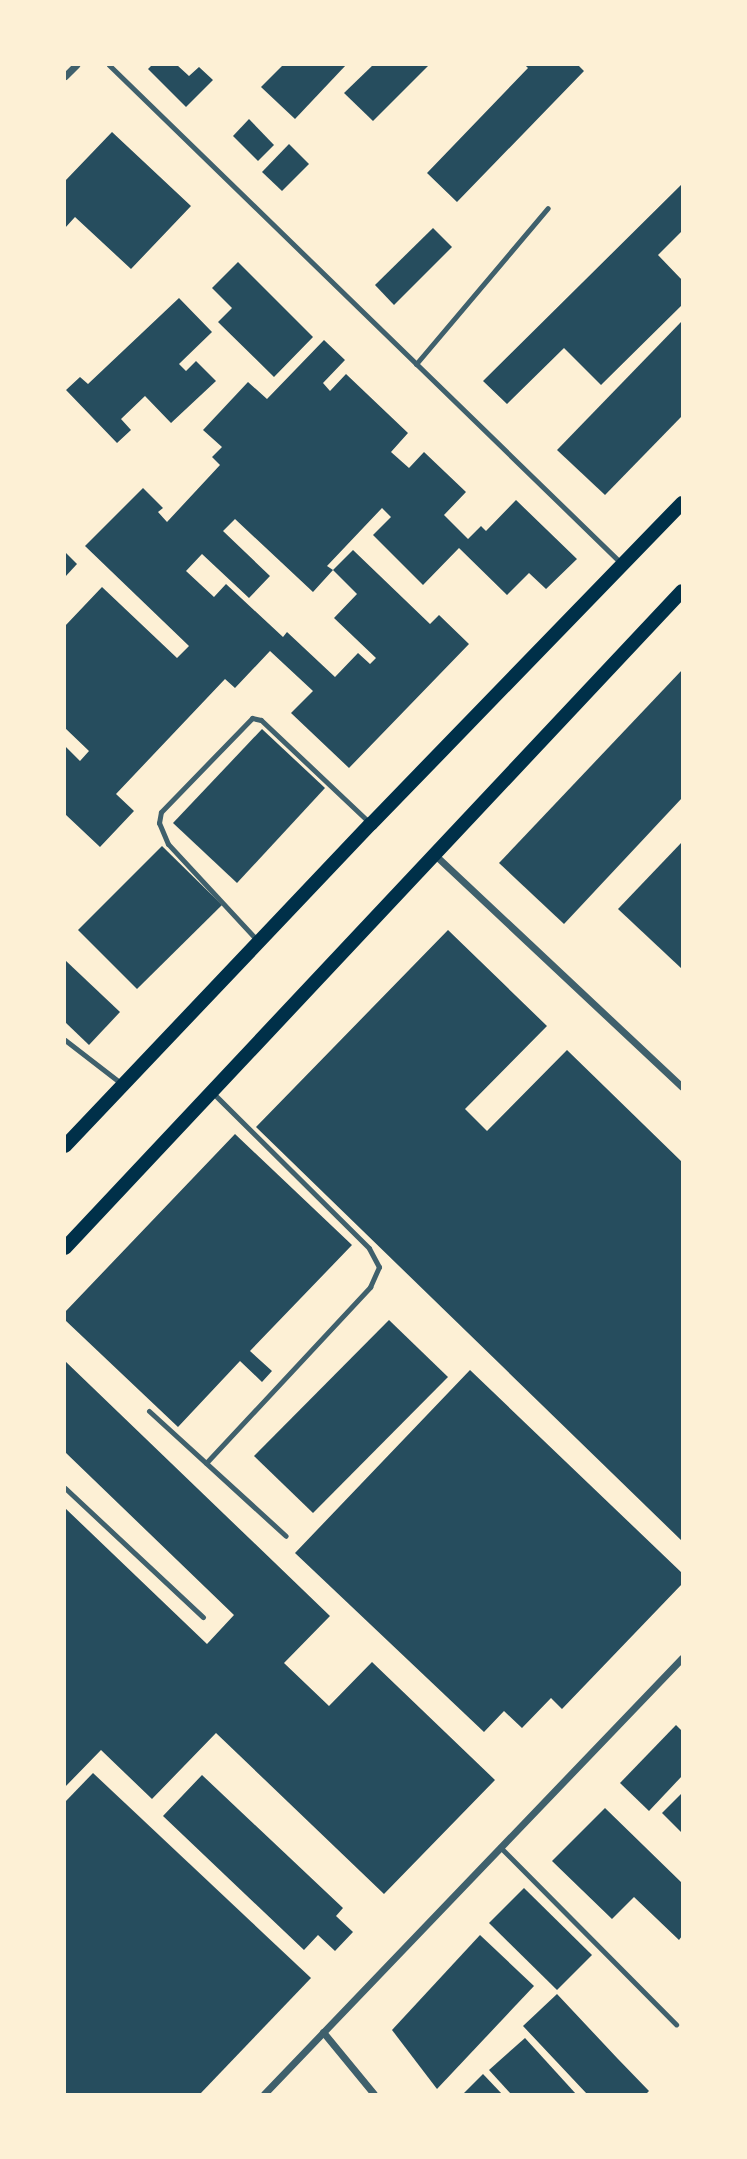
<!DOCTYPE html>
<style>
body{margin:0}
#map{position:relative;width:747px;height:2159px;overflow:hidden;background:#fdf0d5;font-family:"DejaVu Sans",sans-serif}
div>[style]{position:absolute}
.building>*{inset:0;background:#264d5e}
.service>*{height:5px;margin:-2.5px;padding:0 2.5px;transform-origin:2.5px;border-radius:2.5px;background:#3f606c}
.minor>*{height:7px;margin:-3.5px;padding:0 3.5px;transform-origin:3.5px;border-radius:3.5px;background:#3f606c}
.secondary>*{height:14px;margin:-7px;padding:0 7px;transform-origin:7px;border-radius:7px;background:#003049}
span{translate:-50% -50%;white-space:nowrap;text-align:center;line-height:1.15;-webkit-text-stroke:5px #fdf0d5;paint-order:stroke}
.frame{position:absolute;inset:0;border:66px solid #fdf0d5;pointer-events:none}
</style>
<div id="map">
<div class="building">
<div style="clip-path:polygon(152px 65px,177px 65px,189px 76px,199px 67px,213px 80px,186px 107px,148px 69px)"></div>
<div style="clip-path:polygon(283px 65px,346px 65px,295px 119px,261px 87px)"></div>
<div style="clip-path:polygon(373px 65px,429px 65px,373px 121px,344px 93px)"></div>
<div style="clip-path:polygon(525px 65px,578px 65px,584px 71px,457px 202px,427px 173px,528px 68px)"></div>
<div style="clip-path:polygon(249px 119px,274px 145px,258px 161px,233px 136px)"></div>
<div style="clip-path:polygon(112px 132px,191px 206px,131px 269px,75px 217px,65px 228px,65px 181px)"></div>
<div style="clip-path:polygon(289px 144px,309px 164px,282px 191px,262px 172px)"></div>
<div style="clip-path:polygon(682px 184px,682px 231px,658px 255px,682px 280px,682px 305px,601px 385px,564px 348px,507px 404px,483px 381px)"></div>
<div style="clip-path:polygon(433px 228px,452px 247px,394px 305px,375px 285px)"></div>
<div style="clip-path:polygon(238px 262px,313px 337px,274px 377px,218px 322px,232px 308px,212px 288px)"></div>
<div style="clip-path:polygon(179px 298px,212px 332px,179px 364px,186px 371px,196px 361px,216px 381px,171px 423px,145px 396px,121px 419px,131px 430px,117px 443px,66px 390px,80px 377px,88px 384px)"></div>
<div style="clip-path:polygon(682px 321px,682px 416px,605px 495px,557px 450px)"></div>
<div style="clip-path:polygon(324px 340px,345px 360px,323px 383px,330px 391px,346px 374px,408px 433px,391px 452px,409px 468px,424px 452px,466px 492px,444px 515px,468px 539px,481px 526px,486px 531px,516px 500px,577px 559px,546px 589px,529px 573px,507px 595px,459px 548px,423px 585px,373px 535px,391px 517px,382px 508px,327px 566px,333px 570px,313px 592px,235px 519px,223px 531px,270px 576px,249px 598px,202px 554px,186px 571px,214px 597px,226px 584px,283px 637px,287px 632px,335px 677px,358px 653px,370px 664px,376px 658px,334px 618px,357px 594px,333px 570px,353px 550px,430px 624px,439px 615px,469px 644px,349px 768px,291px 713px,313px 691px,270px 651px,235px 688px,225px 679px,116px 794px,134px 811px,100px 847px,65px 814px,65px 746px,80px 761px,89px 751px,65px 728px,65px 626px,102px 587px,177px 658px,189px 646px,85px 546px,143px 488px,163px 508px,158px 512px,167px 522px,220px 465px,212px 457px,222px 447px,203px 430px,248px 382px,267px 399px)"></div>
<div style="clip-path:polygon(65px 552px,77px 564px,65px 577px)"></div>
<div style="clip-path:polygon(682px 670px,682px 798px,564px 924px,499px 863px)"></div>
<div style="clip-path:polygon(262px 729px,325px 788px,237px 883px,173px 823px)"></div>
<div style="clip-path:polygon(682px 842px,682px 969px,618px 909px)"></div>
<div style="clip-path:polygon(162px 846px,222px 905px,137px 989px,78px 930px)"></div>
<div style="clip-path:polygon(448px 930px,547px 1026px,465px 1109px,487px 1131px,567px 1050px,682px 1162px,682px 1541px,256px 1127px)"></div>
<div style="clip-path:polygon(65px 960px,120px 1012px,89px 1045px,65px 1022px)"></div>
<div style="clip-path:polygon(235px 1134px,352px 1245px,250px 1351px,272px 1371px,262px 1382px,240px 1361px,178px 1427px,65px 1320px,65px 1312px)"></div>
<div style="clip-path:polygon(389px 1320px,448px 1377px,313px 1513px,254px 1456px)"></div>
<div style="clip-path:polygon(65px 1361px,330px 1616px,284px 1663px,329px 1706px,372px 1662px,495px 1780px,384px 1894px,216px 1733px,152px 1799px,101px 1750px,65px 1787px,65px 1508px,207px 1644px,234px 1615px,65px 1452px)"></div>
<div style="clip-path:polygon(470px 1370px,682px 1573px,682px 1584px,562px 1709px,551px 1698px,522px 1728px,504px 1711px,484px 1732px,295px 1553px)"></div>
<div style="clip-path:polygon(676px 1725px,682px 1731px,682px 1776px,649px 1811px,620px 1783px)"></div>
<div style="clip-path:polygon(93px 1773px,311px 1978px,200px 2094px,65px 2093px,65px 1802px)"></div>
<div style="clip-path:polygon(202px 1775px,343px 1908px,336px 1916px,353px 1932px,335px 1951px,318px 1935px,304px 1950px,163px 1816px)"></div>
<div style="clip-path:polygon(682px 1793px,682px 1833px,662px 1813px)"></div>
<div style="clip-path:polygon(605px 1808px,682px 1883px,682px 1936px,679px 1940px,634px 1897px,612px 1919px,552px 1861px)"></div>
<div style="clip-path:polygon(524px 1888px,592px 1955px,557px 1990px,489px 1923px)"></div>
<div style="clip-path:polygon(480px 1935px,534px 1986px,437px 2089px,392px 2030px)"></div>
<div style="clip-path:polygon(557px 1994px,618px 2059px,649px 2091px,646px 2094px,587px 2094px,523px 2026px)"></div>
<div style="clip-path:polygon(525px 2038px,576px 2094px,511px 2094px,489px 2070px)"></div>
<div style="clip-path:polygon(483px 2074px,502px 2094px,463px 2094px)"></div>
</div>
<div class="service">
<div style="left:109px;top:65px;width:714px;rotate:44.21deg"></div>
<div style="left:416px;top:364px;width:204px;rotate:-49.8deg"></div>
<div style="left:257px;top:940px;width:131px;rotate:-132.8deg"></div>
<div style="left:168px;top:844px;width:23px;rotate:-113deg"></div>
<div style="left:159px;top:823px;width:11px;rotate:-80deg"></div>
<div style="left:161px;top:812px;width:131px;rotate:-45.9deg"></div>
<div style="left:252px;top:718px;width:9px;rotate:13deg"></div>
<div style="left:261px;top:720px;width:151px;rotate:43.4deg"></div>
<div style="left:65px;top:1040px;width:72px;rotate:37.7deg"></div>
<div style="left:149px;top:1411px;width:185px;rotate:42.4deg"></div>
<div style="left:206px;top:1463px;width:241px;rotate:-47deg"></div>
<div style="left:370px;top:1287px;width:22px;rotate:-66deg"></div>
<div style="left:379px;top:1267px;width:21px;rotate:-118deg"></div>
<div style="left:369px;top:1248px;width:218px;rotate:-135.2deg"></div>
<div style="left:65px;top:1488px;width:189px;rotate:43.1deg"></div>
<div style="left:500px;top:1847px;width:250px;rotate:45.2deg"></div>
</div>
<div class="minor">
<div style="left:65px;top:76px;width:16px;rotate:-45deg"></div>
<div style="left:435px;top:855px;width:339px;rotate:43.2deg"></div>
<div style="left:323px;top:2032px;width:80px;rotate:50.6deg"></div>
<div style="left:264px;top:2094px;width:604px;rotate:-46.21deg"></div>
</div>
<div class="secondary">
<div style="left:65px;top:1146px;width:444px;rotate:-46.5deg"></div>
<div style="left:371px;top:824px;width:447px;rotate:-45.9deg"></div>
<div style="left:65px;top:1248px;width:901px;rotate:-46.8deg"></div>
</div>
<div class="frame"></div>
</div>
